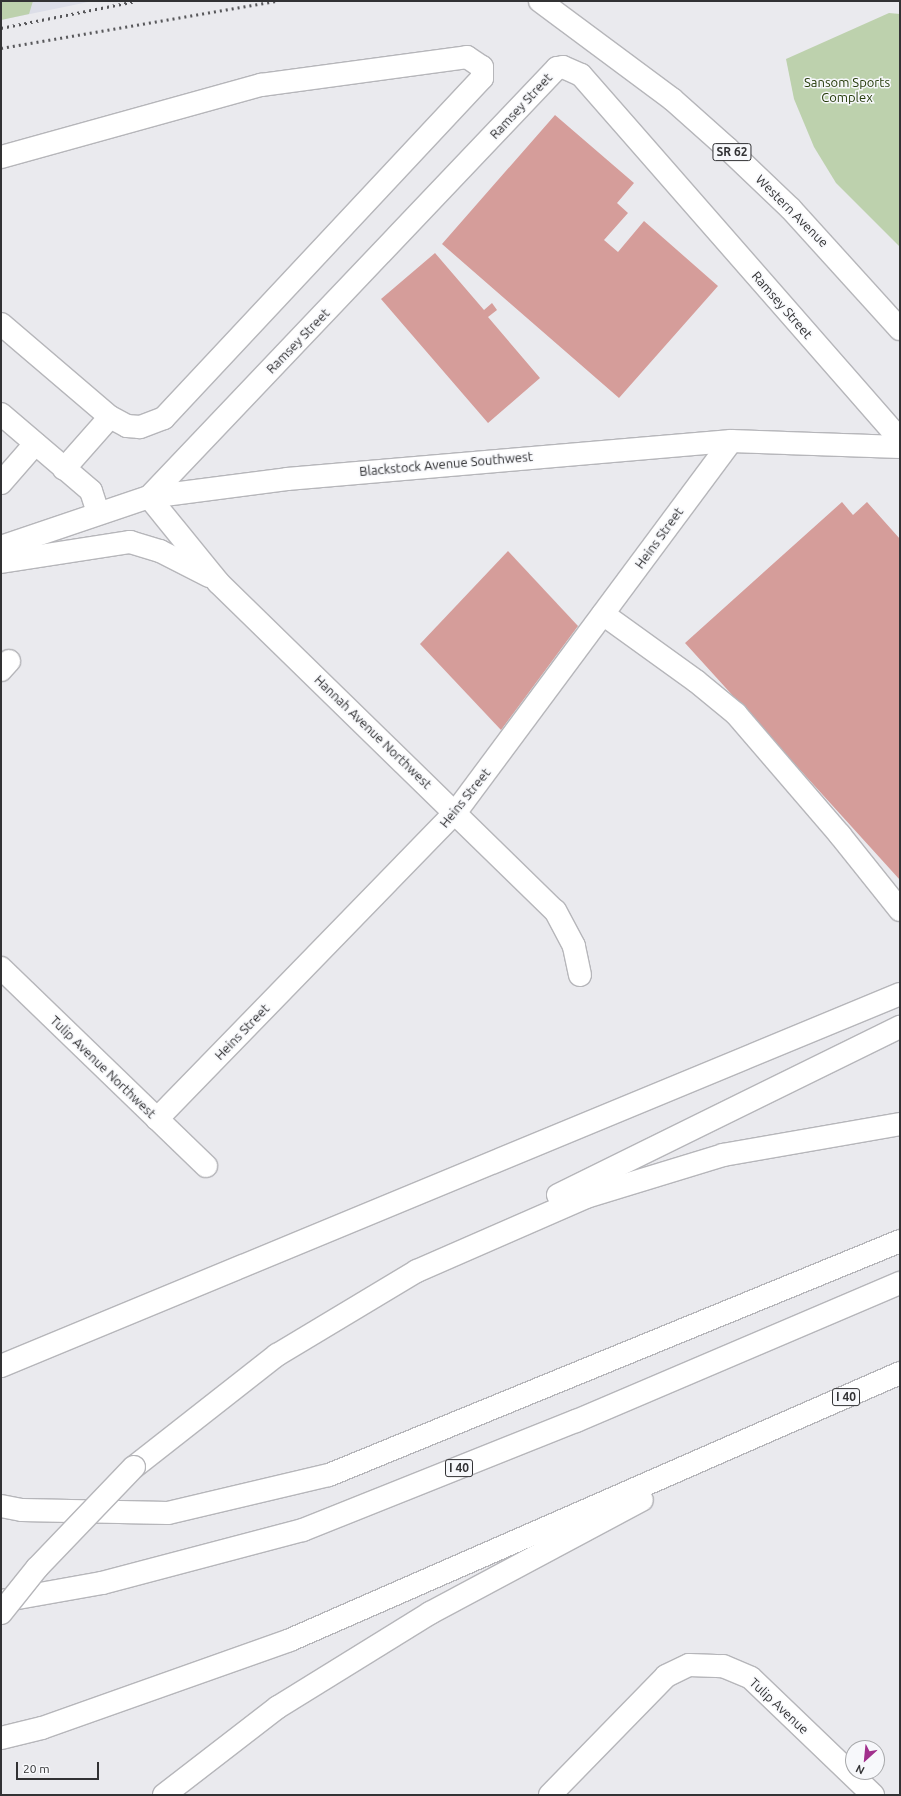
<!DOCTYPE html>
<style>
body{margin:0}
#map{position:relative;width:901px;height:1796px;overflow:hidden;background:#eaeaee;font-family:Ubuntu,sans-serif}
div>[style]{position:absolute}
.built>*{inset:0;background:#dcdee8}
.green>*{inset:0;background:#bdd1ad}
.building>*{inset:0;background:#d59d9a}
.roads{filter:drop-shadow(1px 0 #b6b6ba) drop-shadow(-1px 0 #b6b6ba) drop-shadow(0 1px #b6b6ba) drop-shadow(0 -1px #b6b6ba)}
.minor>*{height:22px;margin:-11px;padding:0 11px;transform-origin:11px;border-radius:11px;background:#fff}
.major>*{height:22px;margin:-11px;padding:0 11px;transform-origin:11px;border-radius:11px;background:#fff}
.highway>*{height:22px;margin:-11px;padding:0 11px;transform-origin:11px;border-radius:11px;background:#fff}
.rail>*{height:3px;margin-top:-1.5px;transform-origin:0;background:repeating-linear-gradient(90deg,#58585b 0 2px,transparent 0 6px)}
.bridges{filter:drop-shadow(1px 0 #b6b6ba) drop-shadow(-1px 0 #b6b6ba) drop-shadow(0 1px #b6b6ba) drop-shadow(0 -1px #b6b6ba)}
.highway-bridge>*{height:22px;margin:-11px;padding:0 11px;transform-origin:11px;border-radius:11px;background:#fff}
span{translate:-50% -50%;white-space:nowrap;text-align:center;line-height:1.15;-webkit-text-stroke:3px #f7f8fb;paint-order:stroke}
.shield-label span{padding:1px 3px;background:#f7f8fb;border:1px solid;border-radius:3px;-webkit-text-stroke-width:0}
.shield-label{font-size:12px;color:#323234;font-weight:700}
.park-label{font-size:13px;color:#253b0a}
.street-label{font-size:13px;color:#323234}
.frame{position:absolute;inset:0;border:2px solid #323234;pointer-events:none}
.north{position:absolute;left:845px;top:1740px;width:40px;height:40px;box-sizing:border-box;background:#f7f8fb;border:1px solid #a8a9ab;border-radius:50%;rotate:207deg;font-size:11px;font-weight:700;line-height:16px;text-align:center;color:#323234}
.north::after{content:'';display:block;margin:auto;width:14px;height:18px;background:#a1308c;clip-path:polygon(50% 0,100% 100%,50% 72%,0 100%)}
.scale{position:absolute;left:16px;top:1762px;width:83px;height:18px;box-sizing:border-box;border:2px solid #323234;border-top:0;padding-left:5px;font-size:12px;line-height:14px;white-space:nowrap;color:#323234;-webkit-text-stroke:3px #f7f8fb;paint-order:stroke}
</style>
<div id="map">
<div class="built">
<div style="clip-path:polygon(1px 1px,93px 1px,1px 20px)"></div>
</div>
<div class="green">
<div style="clip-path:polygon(1px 1px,33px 1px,29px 14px,1px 20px)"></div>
<div style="clip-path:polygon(889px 13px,900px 14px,900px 247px,836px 183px,814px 147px,794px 99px,786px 59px)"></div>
</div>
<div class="building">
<div style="clip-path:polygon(555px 115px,634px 183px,617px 203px,628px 213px,604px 240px,618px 252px,644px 221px,718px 286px,619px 398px,442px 244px)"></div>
<div style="clip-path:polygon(435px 253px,484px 310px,492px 303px,497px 310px,488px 317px,540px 378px,488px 423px,381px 299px)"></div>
<div style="clip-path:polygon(842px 502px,853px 515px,867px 502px,900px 539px,900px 880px,685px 643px)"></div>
<div style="clip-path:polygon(508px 551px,578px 626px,501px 730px,420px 644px)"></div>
</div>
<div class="roads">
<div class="minor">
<div style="left:1px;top:157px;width:270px;rotate:-15.5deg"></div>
<div style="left:261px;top:85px;width:208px;rotate:-7.7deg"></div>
<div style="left:467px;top:57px;width:18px;rotate:34deg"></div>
<div style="left:482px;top:67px;width:11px;rotate:90deg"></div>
<div style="left:482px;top:78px;width:466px;rotate:133.1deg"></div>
<div style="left:164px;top:418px;width:26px;rotate:159deg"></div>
<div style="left:140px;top:427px;width:13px;rotate:-176deg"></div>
<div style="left:127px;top:426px;width:19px;rotate:-152deg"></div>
<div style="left:110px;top:417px;width:143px;rotate:-139.5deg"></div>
<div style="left:1px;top:414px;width:118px;rotate:40.5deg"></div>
<div style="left:91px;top:491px;width:22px;rotate:72deg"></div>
<div style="left:64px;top:469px;width:69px;rotate:-48.5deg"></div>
<div style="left:1px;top:483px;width:52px;rotate:-48.9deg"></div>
<div style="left:1px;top:547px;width:156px;rotate:-18.7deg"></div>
<div style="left:149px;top:497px;width:139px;rotate:-7.4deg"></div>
<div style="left:287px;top:479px;width:446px;rotate:-4.9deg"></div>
<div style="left:731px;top:441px;width:169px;rotate:2deg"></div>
<div style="left:1px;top:562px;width:131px;rotate:-8.8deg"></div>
<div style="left:130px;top:542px;width:31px;rotate:17deg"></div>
<div style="left:160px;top:551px;width:55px;rotate:27deg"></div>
<div style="left:603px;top:614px;width:115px;rotate:35.8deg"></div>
<div style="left:696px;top:681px;width:52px;rotate:39.5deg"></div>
<div style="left:736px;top:714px;width:160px;rotate:49.3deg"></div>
<div style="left:840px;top:835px;width:96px;rotate:51.3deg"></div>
<div style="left:1px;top:670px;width:12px;rotate:-48deg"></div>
<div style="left:1px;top:968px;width:285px;rotate:44deg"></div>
<div style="left:580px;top:975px;width:30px;rotate:-102deg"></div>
<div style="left:574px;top:946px;width:40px;rotate:-118deg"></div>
<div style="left:555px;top:911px;width:471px;rotate:-135.7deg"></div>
<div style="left:218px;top:582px;width:109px;rotate:-129.1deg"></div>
<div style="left:149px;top:497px;width:592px;rotate:-46.44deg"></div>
<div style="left:557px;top:68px;width:6px;rotate:-9deg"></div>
<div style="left:563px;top:67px;width:20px;rotate:24deg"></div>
<div style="left:581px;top:75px;width:485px;rotate:48.8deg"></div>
<div style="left:157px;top:1119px;width:427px;rotate:-45.8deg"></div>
<div style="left:455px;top:813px;width:463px;rotate:-53.4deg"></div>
<div style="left:550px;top:1795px;width:166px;rotate:-45.7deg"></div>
<div style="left:666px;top:1676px;width:25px;rotate:-26deg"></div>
<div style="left:689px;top:1665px;width:34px;rotate:2deg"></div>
<div style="left:723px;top:1666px;width:30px;rotate:23deg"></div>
<div style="left:751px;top:1678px;width:169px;rotate:43.8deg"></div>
</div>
<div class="major">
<div style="left:540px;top:1px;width:164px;rotate:36.6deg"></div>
<div style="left:672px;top:99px;width:74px;rotate:41.7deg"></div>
<div style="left:727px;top:148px;width:88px;rotate:43.6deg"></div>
<div style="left:791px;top:209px;width:162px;rotate:47.8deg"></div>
</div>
<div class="highway">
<div style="left:558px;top:1195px;width:381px;rotate:-26.2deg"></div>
<div style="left:1px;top:1366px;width:973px;rotate:-22.48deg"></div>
<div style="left:134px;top:1467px;width:182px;rotate:-38.1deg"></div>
<div style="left:277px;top:1355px;width:163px;rotate:-31deg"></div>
<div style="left:417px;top:1271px;width:184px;rotate:-23.6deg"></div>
<div style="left:586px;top:1197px;width:143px;rotate:-17deg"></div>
<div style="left:723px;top:1155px;width:180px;rotate:-9.9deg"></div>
<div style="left:1px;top:1506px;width:21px;rotate:11deg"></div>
<div style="left:22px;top:1510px;width:146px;rotate:1.2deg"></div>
<div style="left:168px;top:1513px;width:165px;rotate:-13.3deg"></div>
<div style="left:329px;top:1475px;width:617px;rotate:-22.28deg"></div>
<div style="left:1px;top:1601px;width:103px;rotate:-10.1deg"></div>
<div style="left:102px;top:1583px;width:208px;rotate:-14.8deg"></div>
<div style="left:303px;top:1530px;width:294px;rotate:-21.8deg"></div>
<div style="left:576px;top:1421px;width:352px;rotate:-23.1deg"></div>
<div style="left:1px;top:1738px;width:42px;rotate:-13.7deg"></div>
<div style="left:42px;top:1728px;width:263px;rotate:-19.5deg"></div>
<div style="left:290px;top:1640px;width:666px;rotate:-23.64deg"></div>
<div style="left:164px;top:1795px;width:144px;rotate:-37.7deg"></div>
<div style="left:278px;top:1707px;width:179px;rotate:-31.7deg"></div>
<div style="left:430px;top:1613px;width:240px;rotate:-28.1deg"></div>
</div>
</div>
<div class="rail">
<div style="left:1px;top:28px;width:138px;rotate:-11.3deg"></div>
<div style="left:1px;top:48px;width:279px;rotate:-9.7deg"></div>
</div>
<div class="bridges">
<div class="highway-bridge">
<div style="left:1px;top:1613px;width:58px;rotate:-51.3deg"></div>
<div style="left:37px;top:1568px;width:140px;rotate:-46.2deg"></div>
</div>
</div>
<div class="shield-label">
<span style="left:732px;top:152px">SR 62</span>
<span style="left:846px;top:1397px">I 40</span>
<span style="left:459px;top:1468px">I 40</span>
</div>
<div class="park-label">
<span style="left:847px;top:90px">Sansom Sports<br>Complex</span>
</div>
<div class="street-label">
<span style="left:521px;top:106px;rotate:-47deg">Ramsey Street</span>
<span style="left:792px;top:211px;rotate:45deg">Western Avenue</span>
<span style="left:782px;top:305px;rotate:49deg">Ramsey Street</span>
<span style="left:298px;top:341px;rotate:-46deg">Ramsey Street</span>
<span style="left:446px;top:464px;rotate:-5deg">Blackstock Avenue Southwest</span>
<span style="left:659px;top:538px;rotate:-54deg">Heins Street</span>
<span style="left:373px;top:732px;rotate:44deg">Hannah Avenue Northwest</span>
<span style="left:465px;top:798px;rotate:-51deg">Heins Street</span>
<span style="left:242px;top:1032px;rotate:-46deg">Heins Street</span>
<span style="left:103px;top:1067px;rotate:44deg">Tulip Avenue Northwest</span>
<span style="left:779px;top:1706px;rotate:43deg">Tulip Avenue</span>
</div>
<div class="frame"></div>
<div class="north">N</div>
<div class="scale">20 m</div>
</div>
